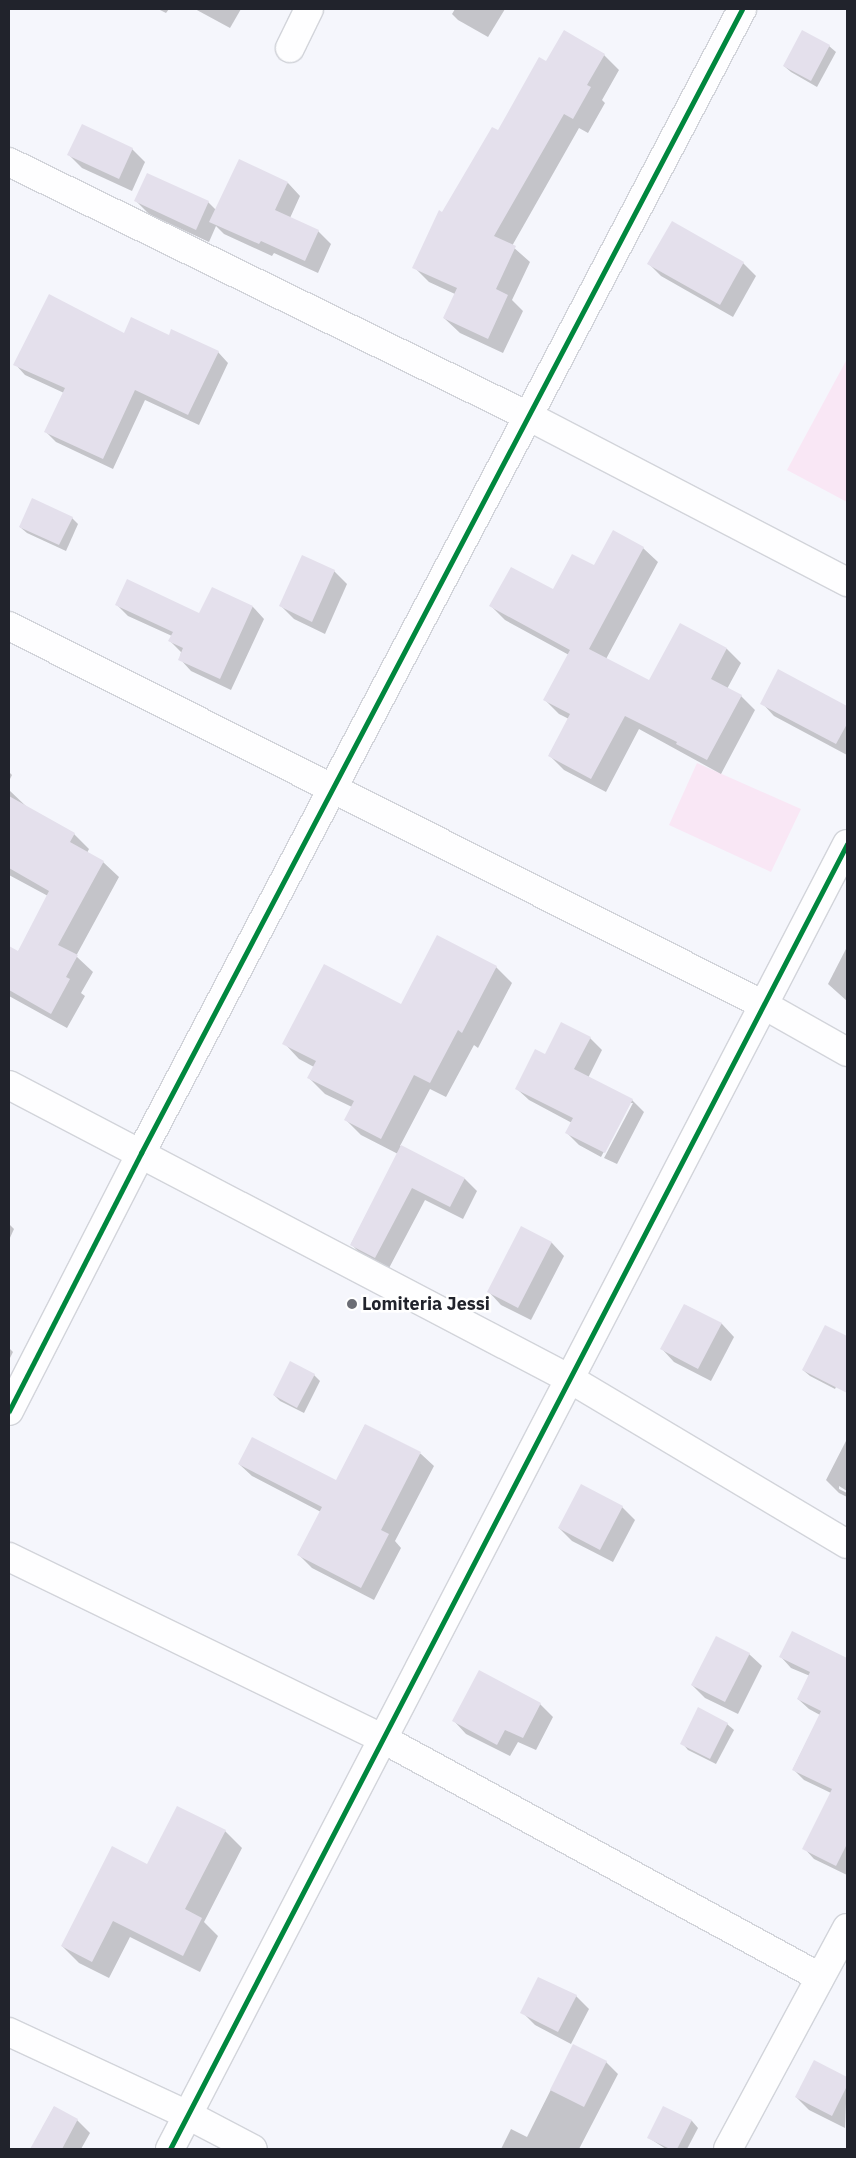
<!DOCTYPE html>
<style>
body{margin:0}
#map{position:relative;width:856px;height:2158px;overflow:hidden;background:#f5f6fc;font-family:"IBM Plex Sans",sans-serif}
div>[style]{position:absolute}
.green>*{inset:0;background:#f9e7f5}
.shadow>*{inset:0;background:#0003}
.building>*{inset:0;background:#e4e0ec}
.roads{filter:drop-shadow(1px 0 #d2d4da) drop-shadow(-1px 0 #d2d4da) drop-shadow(0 1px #d2d4da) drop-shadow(0 -1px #d2d4da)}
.minor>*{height:28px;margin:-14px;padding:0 14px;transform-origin:14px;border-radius:14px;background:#fefeff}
.cycleway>*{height:5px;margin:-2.5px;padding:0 2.5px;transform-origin:2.5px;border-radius:2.5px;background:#00873e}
.dots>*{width:14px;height:14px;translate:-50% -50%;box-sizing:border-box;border:2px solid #fff;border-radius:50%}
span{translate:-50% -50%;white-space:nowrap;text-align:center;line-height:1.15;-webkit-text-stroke:5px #fff;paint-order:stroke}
.poi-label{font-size:18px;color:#21232c;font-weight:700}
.left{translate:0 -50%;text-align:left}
.frame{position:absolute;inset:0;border:10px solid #21232c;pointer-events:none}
</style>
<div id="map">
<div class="green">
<div style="clip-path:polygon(847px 359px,847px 502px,787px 470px)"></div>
<div style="clip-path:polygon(697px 763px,801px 809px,771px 872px,669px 825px)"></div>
</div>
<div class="shadow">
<div style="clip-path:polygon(158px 9px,169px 9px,166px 13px)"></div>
<div style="clip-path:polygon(195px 9px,241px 9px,230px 28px)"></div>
<div style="clip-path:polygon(455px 9px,505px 9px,488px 37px,458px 20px,452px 14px)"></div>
<div style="clip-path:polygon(829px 46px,836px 52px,817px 87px,791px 72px,784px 66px)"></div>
<div style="clip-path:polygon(604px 55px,619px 70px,602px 100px,605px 103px,588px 133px,579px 128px,512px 246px,530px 262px,512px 300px,523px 311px,503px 353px,460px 333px,444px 318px,455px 294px,429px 282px,414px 267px,443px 214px,547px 63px)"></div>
<div style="clip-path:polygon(132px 149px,145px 162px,132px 191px,82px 168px,69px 155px)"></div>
<div style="clip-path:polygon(288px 183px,300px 196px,290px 218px,318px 231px,331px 244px,318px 273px,274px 253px,272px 256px,224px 234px,216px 226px,209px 242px,149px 214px,136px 201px,208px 202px,216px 210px)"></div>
<div style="clip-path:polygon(672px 223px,743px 263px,756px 276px,733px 317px,661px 276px,649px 264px)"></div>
<div style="clip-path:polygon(124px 335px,169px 336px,218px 352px,228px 363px,199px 425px,145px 400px,113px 469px,56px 442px,46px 432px,64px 393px,25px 375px,15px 364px)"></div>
<div style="clip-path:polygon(72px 518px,78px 524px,66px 551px,27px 533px,20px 527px)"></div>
<div style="clip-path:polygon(643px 548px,658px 562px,606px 659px,650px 682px,680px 625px,727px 649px,741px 663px,727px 689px,741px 696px,755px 710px,721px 774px,639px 729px,606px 792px,564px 770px,549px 755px,569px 719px,559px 714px,545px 700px,569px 655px,505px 620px,491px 606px,554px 591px,595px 567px)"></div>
<div style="clip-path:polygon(334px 571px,347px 584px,325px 634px,294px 619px,281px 606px)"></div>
<div style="clip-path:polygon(212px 589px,253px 607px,264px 619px,231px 690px,191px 671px,180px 659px,181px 652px,170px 641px,172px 636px,128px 616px,117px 605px,200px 615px)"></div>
<div style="clip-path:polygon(779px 671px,847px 707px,847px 755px,774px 716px,762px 703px)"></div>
<div style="clip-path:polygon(9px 772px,12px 775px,9px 781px)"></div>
<div style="clip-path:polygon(9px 790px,28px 808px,74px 834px,89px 849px,87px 853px,103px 862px,119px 877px,76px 956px,93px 972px,81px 993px,85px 996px,67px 1028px,9px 996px,9px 951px,10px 948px,18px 952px,48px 896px,9px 875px)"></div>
<div style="clip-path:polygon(847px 947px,847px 1001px,828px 984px)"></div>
<div style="clip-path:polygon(496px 967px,512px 983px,478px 1048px,474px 1045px,446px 1097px,430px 1089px,400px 1146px,465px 1179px,477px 1191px,463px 1219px,425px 1200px,388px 1270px,364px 1257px,351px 1244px,398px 1154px,361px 1135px,346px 1120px,352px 1107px,325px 1094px,309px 1078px,314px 1067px,299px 1059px,284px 1043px,402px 1005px)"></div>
<div style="clip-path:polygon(590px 1038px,602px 1050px,588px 1078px,632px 1100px,644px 1112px,617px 1164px,604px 1158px,633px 1103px,630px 1103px,601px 1157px,579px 1145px,567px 1133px,572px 1123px,529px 1100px,517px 1089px,546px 1056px)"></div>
<div style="clip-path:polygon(9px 1224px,14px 1229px,9px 1240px)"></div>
<div style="clip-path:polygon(522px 1228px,552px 1243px,564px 1256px,531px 1320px,501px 1305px,489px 1292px)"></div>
<div style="clip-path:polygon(685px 1305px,722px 1324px,734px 1337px,711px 1381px,674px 1362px,662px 1349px)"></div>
<div style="clip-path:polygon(826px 1327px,847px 1338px,847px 1364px,835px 1389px,810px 1376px,803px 1370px)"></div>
<div style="clip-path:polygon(9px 1348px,13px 1352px,9px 1360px)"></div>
<div style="clip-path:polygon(314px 1375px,320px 1381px,304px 1413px,280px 1401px,274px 1395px)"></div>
<div style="clip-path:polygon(365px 1425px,421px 1454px,434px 1466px,395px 1541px,401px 1548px,374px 1600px,312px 1568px,299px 1555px,321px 1512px,252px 1476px,239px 1464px,336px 1482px)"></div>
<div style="clip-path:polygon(847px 1439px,847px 1491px,839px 1486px,839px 1489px,847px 1493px,847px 1497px,839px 1493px,826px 1480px)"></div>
<div style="clip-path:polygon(581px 1486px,622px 1507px,635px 1520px,613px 1562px,572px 1541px,559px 1528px)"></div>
<div style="clip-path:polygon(793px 1633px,847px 1660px,847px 1875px,814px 1859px,804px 1848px,831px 1793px,804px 1780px,793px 1769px,820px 1715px,809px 1709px,798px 1699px,810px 1676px,791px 1668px,781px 1657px)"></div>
<div style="clip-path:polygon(749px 1654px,762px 1666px,738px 1714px,705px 1698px,692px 1685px)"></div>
<div style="clip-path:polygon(540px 1704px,553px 1717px,536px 1750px,518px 1742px,510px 1756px,466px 1734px,454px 1721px)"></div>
<div style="clip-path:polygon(727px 1724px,734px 1730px,716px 1764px,688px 1750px,682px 1743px)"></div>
<div style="clip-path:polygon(225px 1831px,242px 1848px,204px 1922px,218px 1936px,200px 1972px,130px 1937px,109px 1978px,79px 1963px,62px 1946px,148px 1865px)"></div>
<div style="clip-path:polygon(576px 1996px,589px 2009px,571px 2044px,535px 2025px,522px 2012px)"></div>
<div style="clip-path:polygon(573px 2046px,606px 2062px,618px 2074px,579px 2149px,501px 2149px,511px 2129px,527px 2137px)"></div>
<div style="clip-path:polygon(814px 2062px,847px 2079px,845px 2128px,809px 2110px,796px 2097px)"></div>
<div style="clip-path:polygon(54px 2107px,77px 2120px,90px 2133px,81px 2149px,31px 2149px)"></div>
<div style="clip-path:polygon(664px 2108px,692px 2121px,698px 2128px,687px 2149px,666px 2149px,649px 2138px)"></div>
</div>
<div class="building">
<div style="clip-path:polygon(564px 30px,605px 54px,587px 85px,591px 87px,573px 119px,564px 114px,494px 236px,516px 246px,496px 289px,508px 295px,488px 339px,443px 318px,457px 288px,412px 268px,439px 210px,442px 212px,492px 127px,498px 130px,539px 57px,546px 61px)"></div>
<div style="clip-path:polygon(802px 30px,830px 45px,811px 81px,783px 66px)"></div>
<div style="clip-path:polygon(82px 124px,133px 148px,119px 179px,67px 155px)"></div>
<div style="clip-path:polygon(239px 159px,288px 182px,275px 210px,319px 230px,305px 261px,261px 241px,259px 244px,209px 222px)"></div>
<div style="clip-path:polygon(147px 173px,209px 201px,196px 230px,134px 201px)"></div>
<div style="clip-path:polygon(672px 221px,744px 262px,720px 305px,647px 264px)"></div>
<div style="clip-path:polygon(49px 294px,124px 333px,131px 317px,169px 335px,171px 329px,219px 351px,188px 415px,135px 390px,103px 459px,44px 432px,65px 388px,13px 365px)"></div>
<div style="clip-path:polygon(32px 498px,73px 517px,59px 545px,19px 527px)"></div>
<div style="clip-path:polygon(613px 530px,644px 547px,589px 649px,649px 680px,680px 623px,727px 648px,711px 679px,742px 695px,707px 760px,676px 744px,677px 742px,625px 716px,591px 779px,548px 756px,570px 714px,543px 700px,570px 650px,489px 606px,511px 567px,553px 589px,572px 554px,594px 565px)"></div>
<div style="clip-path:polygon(302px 555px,335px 570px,312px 622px,279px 606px)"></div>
<div style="clip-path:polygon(127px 579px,199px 613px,212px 587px,253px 606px,220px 679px,178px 660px,183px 648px,168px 641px,173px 632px,115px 605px)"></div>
<div style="clip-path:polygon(778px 669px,847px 706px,847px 724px,836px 744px,760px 704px)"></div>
<div style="clip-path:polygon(9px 796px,75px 833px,70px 842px,104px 861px,58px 945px,78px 955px,66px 977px,70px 979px,51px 1014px,9px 990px,9px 946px,18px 951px,49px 891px,9px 868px)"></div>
<div style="clip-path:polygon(437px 935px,497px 966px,462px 1033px,458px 1030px,430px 1083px,414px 1075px,381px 1139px,344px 1120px,354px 1101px,307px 1078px,316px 1061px,282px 1044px,324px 964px,401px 1004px)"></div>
<div style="clip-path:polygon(561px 1022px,591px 1037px,574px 1069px,633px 1099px,605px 1153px,565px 1133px,573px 1118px,515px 1089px,535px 1049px,545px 1054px)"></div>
<div style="clip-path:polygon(401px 1145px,465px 1178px,450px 1207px,412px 1188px,375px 1258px,350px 1245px)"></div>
<div style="clip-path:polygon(521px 1226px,552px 1242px,518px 1308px,487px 1292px)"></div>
<div style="clip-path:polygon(684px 1304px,722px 1323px,698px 1369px,660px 1349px)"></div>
<div style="clip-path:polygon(825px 1325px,847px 1336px,847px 1393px,802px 1370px)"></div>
<div style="clip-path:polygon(290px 1361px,315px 1374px,297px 1408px,273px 1395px)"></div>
<div style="clip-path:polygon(365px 1424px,421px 1452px,381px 1530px,389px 1534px,361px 1588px,297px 1555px,322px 1507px,238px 1464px,252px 1437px,336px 1480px)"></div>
<div style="clip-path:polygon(581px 1484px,623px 1506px,600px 1550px,558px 1528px)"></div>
<div style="clip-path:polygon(792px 1631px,847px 1658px,847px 1844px,836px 1866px,802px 1849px,832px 1789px,792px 1770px,821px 1711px,797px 1699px,810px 1672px,779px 1657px)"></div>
<div style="clip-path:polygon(716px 1636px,750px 1653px,725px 1702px,691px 1685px)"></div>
<div style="clip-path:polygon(479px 1670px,541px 1703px,523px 1738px,505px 1730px,497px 1745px,452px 1721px)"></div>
<div style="clip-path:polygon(698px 1707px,728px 1723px,710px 1759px,680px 1744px)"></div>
<div style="clip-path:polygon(177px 1806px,226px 1830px,185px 1909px,202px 1918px,183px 1956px,113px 1921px,92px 1962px,61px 1946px,112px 1846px,147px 1864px)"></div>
<div style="clip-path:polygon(538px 1977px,577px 1995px,558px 2032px,520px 2013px)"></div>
<div style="clip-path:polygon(573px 2044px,607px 2061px,584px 2107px,550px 2090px)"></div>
<div style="clip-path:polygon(814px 2060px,847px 2077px,847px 2086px,832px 2116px,795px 2097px)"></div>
<div style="clip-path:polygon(54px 2106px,78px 2119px,62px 2149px,30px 2149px)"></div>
<div style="clip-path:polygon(663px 2106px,692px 2120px,677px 2149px,670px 2149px,647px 2138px)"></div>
</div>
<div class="roads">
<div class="minor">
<div style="left:290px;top:48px;width:43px;rotate:-64deg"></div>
<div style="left:9px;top:162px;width:578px;rotate:26.08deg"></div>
<div style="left:528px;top:416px;width:360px;rotate:27.5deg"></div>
<div style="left:9px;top:626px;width:845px;rotate:26.66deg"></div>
<div style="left:764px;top:1005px;width:95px;rotate:29.5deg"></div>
<div style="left:9px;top:1085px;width:633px;rotate:27.66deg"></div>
<div style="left:570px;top:1379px;width:322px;rotate:30.8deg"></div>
<div style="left:9px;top:1411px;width:290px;rotate:-62.9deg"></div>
<div style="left:141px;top:1153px;width:1292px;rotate:-62.28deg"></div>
<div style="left:9px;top:1557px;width:416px;rotate:25.9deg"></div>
<div style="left:383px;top:1739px;width:498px;rotate:28.6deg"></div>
<div style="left:9px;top:2032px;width:197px;rotate:24.9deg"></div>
<div style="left:188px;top:2115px;width:73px;rotate:27.6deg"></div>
<div style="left:170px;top:2149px;width:1470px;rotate:-62.58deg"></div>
<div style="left:728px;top:2149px;width:251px;rotate:-61.7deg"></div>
</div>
</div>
<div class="cycleway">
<div style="left:9px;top:1411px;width:290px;rotate:-62.9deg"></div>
<div style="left:141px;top:1153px;width:1292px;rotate:-62.28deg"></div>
<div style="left:170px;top:2149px;width:1470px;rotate:-62.58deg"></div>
</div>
<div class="dots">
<div style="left:352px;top:1304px;background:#6b6d75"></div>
</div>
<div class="poi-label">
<span class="left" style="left:362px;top:1304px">Lomiteria Jessi</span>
</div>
<div class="frame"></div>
</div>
